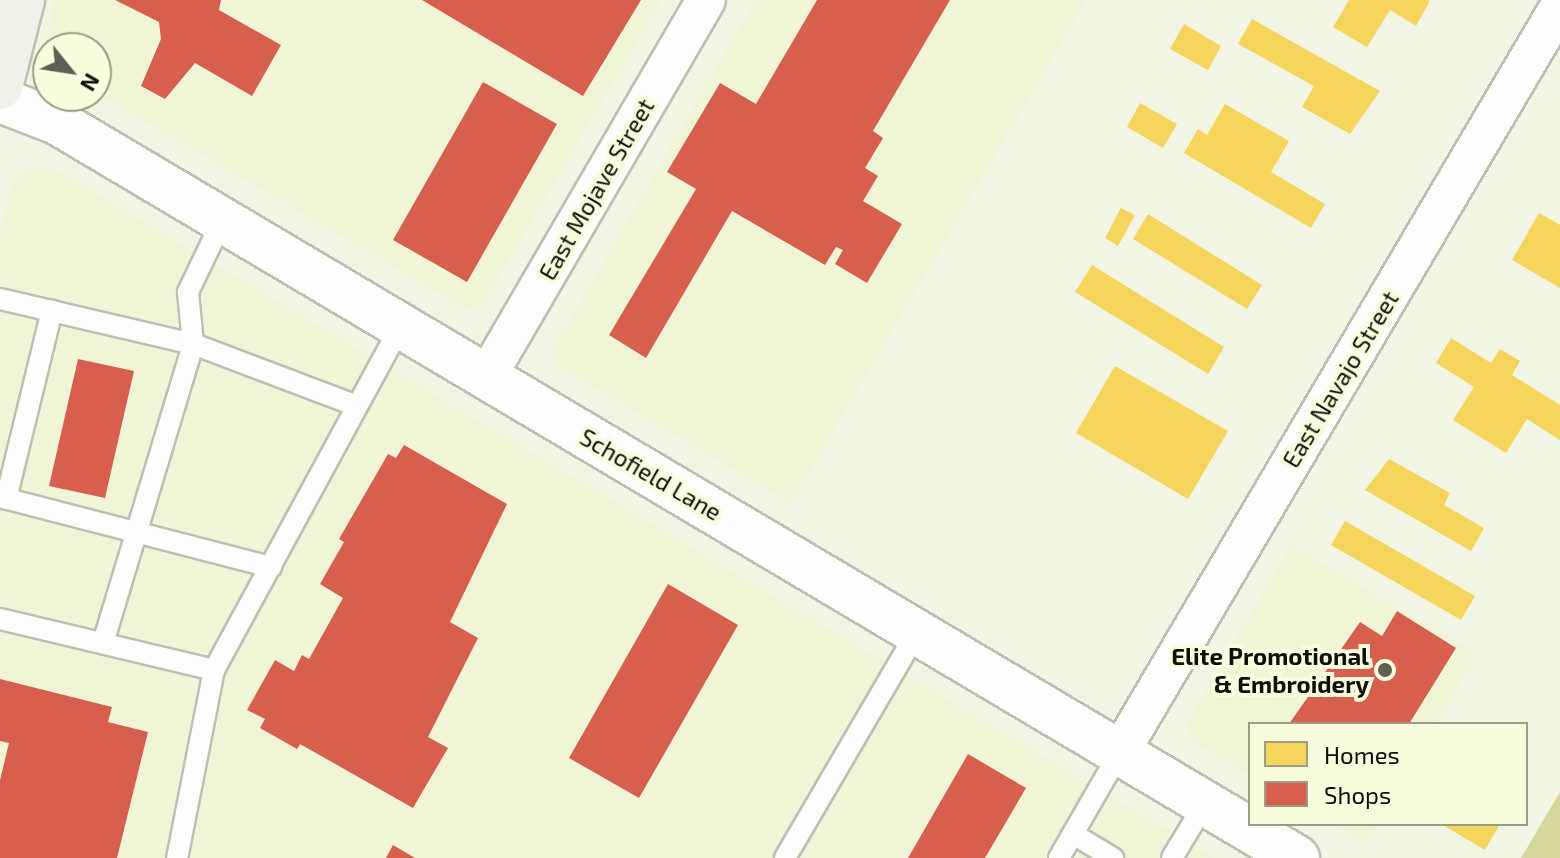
<!DOCTYPE html>
<style>
body{margin:0}
#map{position:relative;width:1560px;height:858px;overflow:hidden;background:#f3f5e4;font-family:"Exo 2",sans-serif}
div>[style]{position:absolute}
.built>*{inset:0;background:#f2f4d8}
.forest>*{inset:0;background:#d5d89a}
.homes>*{inset:0;background:#f6d55c}
.shops>*{inset:0;background:#d6604d}
.roads{filter:drop-shadow(2px 0 #bebfb1) drop-shadow(-2px 0 #bebfb1) drop-shadow(0 2px #bebfb1) drop-shadow(0 -2px #bebfb1)}
.service>*{height:20px;margin:-10px;padding:0 10px;transform-origin:10px;border-radius:10px;background:#fdfefb}
.minor>*{height:38px;margin:-19px;padding:0 19px;transform-origin:19px;border-radius:19px;background:#fdfefb}
.tertiary>*{height:44px;margin:-22px;padding:0 22px;transform-origin:22px;border-radius:22px;background:#fdfefb}
.primary>*{height:44px;margin:-22px;padding:0 22px;transform-origin:22px;border-radius:22px;background:#eff0e8}
.dots>*{width:22px;height:22px;translate:-50% -50%;box-sizing:border-box;border:4px solid #f9fcdd;border-radius:50%}
span{translate:-50% -50%;white-space:nowrap;text-align:center;line-height:1.15;-webkit-text-stroke:8px #f9fcdd;paint-order:stroke}
.street-label{font-size:24px;color:#0f0f06}
.poi-label{font-size:24px;color:#0f0f06;font-weight:700}
.right{translate:-100% -50%;text-align:right}
.legend{position:absolute;left:1248px;top:722px;width:280px;height:104px;box-sizing:border-box;background:#f9fcdd;border:2px solid #9b9d87;margin:0;padding:10px 14px;list-style:none;font-size:24px;color:#0f0f06}
.legend li{display:flex;align-items:center;gap:16px;height:40px}
.legend b{width:40px;border:2px solid #9b9d87}
.north{position:absolute;left:32px;top:32px;width:80px;height:80px;box-sizing:border-box;background:#f9fcdd;border:2px solid #9b9d87;border-radius:50%;rotate:120deg;font-size:22px;font-weight:700;line-height:32px;text-align:center;color:#0f0f06}
.north::after{content:'';display:block;margin:auto;width:28px;height:36px;background:#5f6054;clip-path:polygon(50% 0,100% 100%,50% 72%,0 100%)}
</style>
<div id="map">
<div class="built">
<div style="clip-path:polygon(54px 0,662px 0,484px 303px,467px 310px,96px 93px,96px 48px,48px 48px,48px 62px,44px 50px)"></div>
<div style="clip-path:polygon(755px 0,1087px 0,791px 504px,561px 368px,551px 352px)"></div>
<div style="clip-path:polygon(37px 165px,65px 175px,1215px 858px,0 858px,0 231px,11px 186px,22px 172px)"></div>
<div style="clip-path:polygon(1291px 545px,1478px 654px,1436px 724px,1250px 724px,1250px 776px,1193px 742px,1186px 723px)"></div>
<div style="clip-path:polygon(1331px 824px,1377px 824px,1365px 844px)"></div>
</div>
<div class="forest">
<div style="clip-path:polygon(1560px 792px,1560px 858px,1521px 858px)"></div>
</div>
<div class="homes">
<div style="clip-path:polygon(1349px 0,1427px 0,1430px 1px,1416px 26px,1390px 10px,1367px 47px,1333px 27px)"></div>
<div style="clip-path:polygon(1252px 19px,1380px 91px,1350px 134px,1302px 107px,1314px 86px,1238px 44px)"></div>
<div style="clip-path:polygon(1184px 24px,1221px 46px,1208px 70px,1170px 49px)"></div>
<div style="clip-path:polygon(1140px 103px,1177px 124px,1163px 148px,1127px 127px)"></div>
<div style="clip-path:polygon(1225px 104px,1289px 141px,1271px 172px,1325px 204px,1311px 228px,1184px 153px,1198px 129px,1207px 135px)"></div>
<div style="clip-path:polygon(1121px 208px,1135px 215px,1118px 246px,1105px 238px)"></div>
<div style="clip-path:polygon(1539px 213px,1560px 225px,1560px 288px,1512px 260px)"></div>
<div style="clip-path:polygon(1148px 214px,1262px 285px,1247px 309px,1133px 239px)"></div>
<div style="clip-path:polygon(1092px 265px,1224px 347px,1208px 374px,1075px 292px)"></div>
<div style="clip-path:polygon(1451px 338px,1491px 363px,1500px 349px,1520px 361px,1512px 375px,1560px 405px,1560px 440px,1527px 419px,1506px 453px,1453px 420px,1474px 387px,1436px 363px)"></div>
<div style="clip-path:polygon(1115px 366px,1228px 431px,1188px 499px,1076px 433px)"></div>
<div style="clip-path:polygon(1389px 459px,1450px 493px,1444px 505px,1484px 528px,1471px 551px,1365px 490px)"></div>
<div style="clip-path:polygon(1345px 521px,1475px 596px,1461px 620px,1331px 545px)"></div>
<div style="clip-path:polygon(1441px 824px,1500px 824px,1485px 850px)"></div>
</div>
<div class="shops">
<div style="clip-path:polygon(115px 0,221px 0,219px 10px,281px 45px,252px 96px,195px 63px,165px 99px,141px 86px,161px 39px,159px 22px)"></div>
<div style="clip-path:polygon(422px 0,641px 0,583px 96px)"></div>
<div style="clip-path:polygon(817px 0,950px 0,873px 131px,883px 138px,865px 168px,878px 176px,863px 201px,902px 224px,867px 283px,835px 264px,843px 250px,836px 247px,825px 265px,732px 211px,646px 358px,609px 335px,696px 189px,667px 172px,720px 83px,756px 104px)"></div>
<div style="clip-path:polygon(483px 82px,557px 124px,467px 282px,393px 240px)"></div>
<div style="clip-path:polygon(78px 359px,134px 371px,105px 498px,49px 486px)"></div>
<div style="clip-path:polygon(404px 445px,507px 504px,450px 622px,478px 638px,428px 737px,448px 748px,413px 808px,300px 744px,297px 749px,260px 728px,265px 719px,247px 710px,275px 660px,294px 671px,302px 655px,309px 659px,343px 598px,320px 584px,344px 542px,339px 539px,388px 454px,396px 458px)"></div>
<div style="clip-path:polygon(668px 584px,738px 625px,639px 798px,569px 758px)"></div>
<div style="clip-path:polygon(1397px 611px,1456px 648px,1409px 724px,1289px 724px,1360px 622px,1382px 636px)"></div>
<div style="clip-path:polygon(0 679px,112px 707px,108px 722px,148px 732px,117px 858px,0 858px,0 780px,9px 743px,0 741px)"></div>
<div style="clip-path:polygon(968px 754px,1026px 788px,985px 858px,908px 858px)"></div>
<div style="clip-path:polygon(393px 845px,415px 858px,386px 858px)"></div>
</div>
<div class="roads">
<div class="service">
<div style="left:0;top:299px;width:198px;rotate:13.1deg"></div>
<div style="left:193px;top:344px;width:175px;rotate:20.7deg"></div>
<div style="left:0;top:497px;width:280px;rotate:14.5deg"></div>
<div style="left:6px;top:499px;width:194px;rotate:-76.3deg"></div>
<div style="left:0;top:619px;width:220px;rotate:13.4deg"></div>
<div style="left:214px;top:670px;width:192px;rotate:101.1deg"></div>
<div style="left:103px;top:643px;width:312px;rotate:-73.2deg"></div>
<div style="left:193px;top:344px;width:52px;rotate:-95.5deg"></div>
<div style="left:188px;top:292px;width:76px;rotate:-64.4deg"></div>
<div style="left:214px;top:670px;width:390px;rotate:-61.5deg"></div>
<div style="left:1073px;top:834px;width:47px;rotate:31deg"></div>
<div style="left:785px;top:858px;width:262px;rotate:-59.7deg"></div>
<div style="left:1059px;top:858px;width:122px;rotate:-60.1deg"></div>
<div style="left:1172px;top:858px;width:64px;rotate:-59deg"></div>
</div>
<div class="minor">
<div style="left:486px;top:378px;width:437px;rotate:-59.8deg"></div>
<div style="left:1120px;top:752px;width:866px;rotate:-59.47deg"></div>
</div>
<div class="tertiary">
<div style="left:0;top:100px;width:61px;rotate:21.1deg"></div>
<div style="left:57px;top:122px;width:1442px;rotate:30.69deg"></div>
</div>
<div class="primary">
<div style="left:0;top:87px;width:90px;rotate:-75.8deg"></div>
</div>
</div>
<div class="dots">
<div style="left:1385px;top:670px;background:#5f6054"></div>
</div>
<div class="street-label">
<span style="left:596px;top:189px;rotate:-60deg">East Mojave Street</span>
<span style="left:1340px;top:379px;rotate:-59deg">East Navajo Street</span>
<span style="left:651px;top:474px;rotate:30deg">Schofield Lane</span>
</div>
<div class="poi-label">
<span class="right" style="left:1369px;top:670px">Elite Promotional<br>&amp; Embroidery</span>
</div>
<ul class="legend">
<li><b style="height:22px;background:#f6d55c"></b>Homes</li>
<li><b style="height:22px;background:#d6604d"></b>Shops</li>
</ul>
<div class="north">N</div>
</div>
